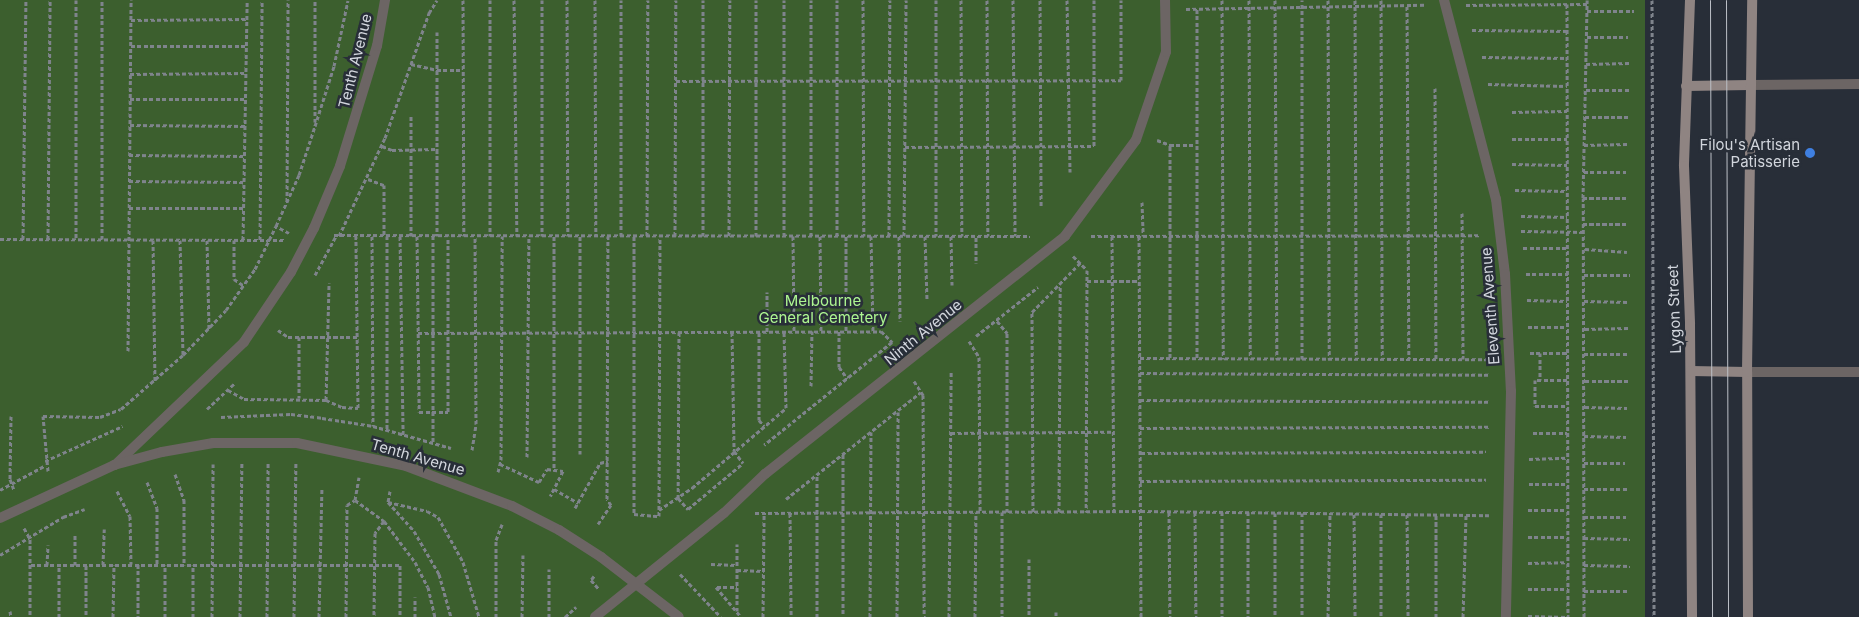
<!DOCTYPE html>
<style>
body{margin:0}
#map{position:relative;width:1859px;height:617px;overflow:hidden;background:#282e38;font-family:Inter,sans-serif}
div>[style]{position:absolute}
.green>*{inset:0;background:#3c5f2e}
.path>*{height:3px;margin-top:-1.5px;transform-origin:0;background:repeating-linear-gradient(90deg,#7f848c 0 4px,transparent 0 6.5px)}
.lane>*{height:10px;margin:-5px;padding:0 5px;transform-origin:5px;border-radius:5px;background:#6c6564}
.street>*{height:10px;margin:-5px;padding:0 5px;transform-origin:5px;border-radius:5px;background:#6c6564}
.secondary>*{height:10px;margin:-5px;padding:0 5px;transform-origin:5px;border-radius:5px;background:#8f8482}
.tram>*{height:1px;margin:-0.5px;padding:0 0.5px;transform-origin:0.5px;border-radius:0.5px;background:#bdc1c8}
.dots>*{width:14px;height:14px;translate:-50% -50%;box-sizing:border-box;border:2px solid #282e38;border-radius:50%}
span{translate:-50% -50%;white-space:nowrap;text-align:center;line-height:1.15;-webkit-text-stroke:5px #282e38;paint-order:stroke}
.street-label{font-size:15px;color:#d2d6dd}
.poi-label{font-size:15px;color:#d2d6dd}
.right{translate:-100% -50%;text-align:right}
.park-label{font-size:15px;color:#adf691}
</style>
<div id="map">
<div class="green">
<div style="clip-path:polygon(0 0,1645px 0,1645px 617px,0 617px)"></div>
</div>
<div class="path">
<div style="left:76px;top:0;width:239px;rotate:90deg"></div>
<div style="left:463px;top:0;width:236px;rotate:89.8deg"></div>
<div style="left:490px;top:0;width:236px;rotate:90deg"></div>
<div style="left:514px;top:0;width:236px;rotate:89.3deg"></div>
<div style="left:542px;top:0;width:236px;rotate:90deg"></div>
<div style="left:567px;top:0;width:236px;rotate:89.8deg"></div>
<div style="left:595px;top:0;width:236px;rotate:89.8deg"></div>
<div style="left:863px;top:0;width:236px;rotate:89.8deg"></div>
<div style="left:936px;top:0;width:236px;rotate:90deg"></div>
<div style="left:961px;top:0;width:236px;rotate:89.8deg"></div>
<div style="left:987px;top:0;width:236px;rotate:89.8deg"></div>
<div style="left:1013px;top:0;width:236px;rotate:89.5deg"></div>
<div style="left:1040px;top:0;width:207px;rotate:89.7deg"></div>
<div style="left:1067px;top:0;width:172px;rotate:89deg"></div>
<div style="left:1222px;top:0;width:359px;rotate:89.8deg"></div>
<div style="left:1249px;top:0;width:358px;rotate:89.8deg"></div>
<div style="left:1275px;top:0;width:359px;rotate:89.7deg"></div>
<div style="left:1328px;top:0;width:359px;rotate:89.8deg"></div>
<div style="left:1355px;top:0;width:359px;rotate:89.8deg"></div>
<div style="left:1381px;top:0;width:359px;rotate:89.8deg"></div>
<div style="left:1652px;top:0;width:617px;rotate:89.81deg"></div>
<div style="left:1567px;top:4px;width:613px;rotate:89.91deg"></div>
<div style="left:1466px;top:5px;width:121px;rotate:-0.5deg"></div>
<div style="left:1407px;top:6px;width:353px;rotate:89.7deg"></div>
<div style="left:1186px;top:9px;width:239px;rotate:-1deg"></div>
<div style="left:1587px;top:11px;width:47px"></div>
<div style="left:131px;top:20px;width:115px;rotate:-0.5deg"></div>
<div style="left:1472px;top:30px;width:96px;rotate:0.6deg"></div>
<div style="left:437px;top:32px;width:204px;rotate:90deg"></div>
<div style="left:1587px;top:37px;width:41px"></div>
<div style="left:131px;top:46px;width:116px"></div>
<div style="left:1482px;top:57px;width:86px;rotate:0.7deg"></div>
<div style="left:411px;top:64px;width:27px;rotate:13deg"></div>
<div style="left:437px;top:70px;width:26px"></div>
<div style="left:1586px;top:64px;width:43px;rotate:-1.3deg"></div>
<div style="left:130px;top:74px;width:117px;rotate:-0.5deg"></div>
<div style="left:676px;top:81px;width:445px;rotate:-0.1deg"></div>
<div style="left:1121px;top:80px;width:80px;rotate:-90deg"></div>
<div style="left:1488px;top:84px;width:79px;rotate:1.5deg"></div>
<div style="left:1435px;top:88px;width:271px;rotate:89.8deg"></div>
<div style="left:1586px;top:90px;width:43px"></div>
<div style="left:130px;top:99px;width:117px"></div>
<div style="left:1512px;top:112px;width:55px;rotate:-1deg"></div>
<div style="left:411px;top:116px;width:120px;rotate:90deg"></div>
<div style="left:1585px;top:117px;width:43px"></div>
<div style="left:315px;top:122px;width:122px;rotate:-90deg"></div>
<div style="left:130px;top:125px;width:116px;rotate:0.5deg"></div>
<div style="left:1512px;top:139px;width:55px"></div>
<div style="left:1157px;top:140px;width:14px;rotate:21deg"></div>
<div style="left:1170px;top:145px;width:26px"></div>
<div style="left:1584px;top:145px;width:43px;rotate:-1.3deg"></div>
<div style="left:382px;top:146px;width:11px;rotate:22deg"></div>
<div style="left:392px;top:150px;width:45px;rotate:-1.3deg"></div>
<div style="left:905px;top:147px;width:189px;rotate:-0.3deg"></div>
<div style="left:1094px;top:146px;width:146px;rotate:-90deg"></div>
<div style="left:129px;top:155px;width:115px;rotate:0.5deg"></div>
<div style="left:1512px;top:164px;width:55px;rotate:1deg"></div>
<div style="left:1584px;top:172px;width:42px"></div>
<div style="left:368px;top:179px;width:17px;rotate:21deg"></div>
<div style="left:384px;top:185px;width:51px;rotate:90deg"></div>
<div style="left:129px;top:181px;width:114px;rotate:0.5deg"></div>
<div style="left:1515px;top:190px;width:52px;rotate:1.1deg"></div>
<div style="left:1583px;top:198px;width:44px"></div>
<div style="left:287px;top:202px;width:202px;rotate:-89.7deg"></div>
<div style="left:1142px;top:202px;width:34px;rotate:88deg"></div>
<div style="left:129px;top:208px;width:114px"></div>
<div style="left:1462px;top:213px;width:146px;rotate:89.6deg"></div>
<div style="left:1521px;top:216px;width:46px;rotate:1.2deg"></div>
<div style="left:1583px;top:224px;width:44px"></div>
<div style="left:1521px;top:231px;width:64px;rotate:0.9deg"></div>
<div style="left:289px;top:233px;width:15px;rotate:-152deg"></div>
<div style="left:276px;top:226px;width:56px;rotate:-65.7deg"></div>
<div style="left:299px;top:175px;width:52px;rotate:-71.9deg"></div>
<div style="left:315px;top:126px;width:63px;rotate:-72.4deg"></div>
<div style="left:334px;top:66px;width:67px;rotate:-78deg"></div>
<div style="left:334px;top:235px;width:696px;rotate:0.08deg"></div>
<div style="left:339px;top:236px;width:108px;rotate:-64.9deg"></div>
<div style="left:385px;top:138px;width:133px;rotate:-70.6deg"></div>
<div style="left:429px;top:13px;width:15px;rotate:-58deg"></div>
<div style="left:372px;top:236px;width:190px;rotate:89.7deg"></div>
<div style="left:387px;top:236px;width:195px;rotate:90deg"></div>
<div style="left:400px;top:236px;width:199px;rotate:89.1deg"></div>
<div style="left:417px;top:236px;width:176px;rotate:89.3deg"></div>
<div style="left:419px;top:412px;width:29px"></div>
<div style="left:448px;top:412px;width:176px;rotate:-90deg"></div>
<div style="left:433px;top:236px;width:207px;rotate:90deg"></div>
<div style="left:554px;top:236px;width:232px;rotate:90deg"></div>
<div style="left:580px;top:236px;width:218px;rotate:90deg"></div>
<div style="left:621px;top:236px;width:236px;rotate:-90deg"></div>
<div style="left:634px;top:236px;width:278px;rotate:90deg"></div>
<div style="left:634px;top:514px;width:25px;rotate:5deg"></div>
<div style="left:659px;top:516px;width:280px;rotate:-89.8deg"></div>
<div style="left:647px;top:236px;width:236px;rotate:-89.8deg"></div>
<div style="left:675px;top:236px;width:236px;rotate:-89.8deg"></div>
<div style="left:703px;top:236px;width:236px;rotate:-90deg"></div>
<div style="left:729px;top:236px;width:236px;rotate:-89.8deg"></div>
<div style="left:756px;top:236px;width:236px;rotate:-90deg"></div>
<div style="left:784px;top:236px;width:236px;rotate:-90deg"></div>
<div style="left:793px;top:236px;width:95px;rotate:89.4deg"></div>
<div style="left:811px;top:236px;width:236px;rotate:-90deg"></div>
<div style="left:820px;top:236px;width:95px;rotate:89.4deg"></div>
<div style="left:837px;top:236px;width:236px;rotate:-90deg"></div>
<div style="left:846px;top:236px;width:95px;rotate:90deg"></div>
<div style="left:871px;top:236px;width:95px;rotate:88.8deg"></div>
<div style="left:889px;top:236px;width:236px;rotate:-89.8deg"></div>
<div style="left:899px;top:236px;width:85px;rotate:89.3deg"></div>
<div style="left:904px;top:236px;width:236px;rotate:-89.5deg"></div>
<div style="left:925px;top:236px;width:64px;rotate:88.2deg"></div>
<div style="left:951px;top:236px;width:49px;rotate:88.8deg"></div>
<div style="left:1091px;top:236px;width:389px;rotate:-0.1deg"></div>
<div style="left:1112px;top:236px;width:275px;rotate:89.6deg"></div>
<div style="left:1139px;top:236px;width:381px;rotate:89.7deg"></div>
<div style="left:976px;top:237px;width:26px;rotate:90deg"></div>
<div style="left:0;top:239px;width:284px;rotate:0.2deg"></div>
<div style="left:23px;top:239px;width:239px;rotate:-89.3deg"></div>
<div style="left:48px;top:239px;width:239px;rotate:-89.5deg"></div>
<div style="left:102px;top:239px;width:239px;rotate:-90deg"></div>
<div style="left:153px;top:240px;width:141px;rotate:89.2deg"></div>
<div style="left:180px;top:240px;width:114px;rotate:88.5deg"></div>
<div style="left:207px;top:240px;width:89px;rotate:88.7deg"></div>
<div style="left:234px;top:240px;width:39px;rotate:90deg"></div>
<div style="left:234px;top:279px;width:11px;rotate:34deg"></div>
<div style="left:243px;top:240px;width:240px;rotate:-89deg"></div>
<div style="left:260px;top:240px;width:240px;rotate:-89.5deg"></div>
<div style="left:1523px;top:248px;width:44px"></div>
<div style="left:1585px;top:249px;width:42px;rotate:4.1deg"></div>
<div style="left:1073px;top:256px;width:20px;rotate:45deg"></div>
<div style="left:1087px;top:270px;width:242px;rotate:90.2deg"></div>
<div style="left:1526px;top:274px;width:42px"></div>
<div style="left:315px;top:275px;width:44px;rotate:-61.7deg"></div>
<div style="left:1584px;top:275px;width:46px"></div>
<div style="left:1087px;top:281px;width:52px"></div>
<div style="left:1527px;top:300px;width:40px;rotate:1.4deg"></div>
<div style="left:1584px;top:301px;width:44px;rotate:1.3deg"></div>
<div style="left:997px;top:321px;width:16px;rotate:50deg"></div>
<div style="left:1007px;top:333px;width:179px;rotate:90deg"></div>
<div style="left:1528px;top:327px;width:39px"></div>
<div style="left:1585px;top:329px;width:43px;rotate:-1.3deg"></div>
<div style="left:278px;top:330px;width:12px;rotate:35deg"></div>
<div style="left:288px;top:337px;width:69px"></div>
<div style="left:839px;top:331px;width:36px;rotate:90deg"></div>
<div style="left:839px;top:367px;width:14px;rotate:54deg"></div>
<div style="left:679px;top:332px;width:166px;rotate:90.3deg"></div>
<div style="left:678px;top:498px;width:15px;rotate:48deg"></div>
<div style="left:688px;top:509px;width:70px;rotate:-39.8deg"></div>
<div style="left:732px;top:332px;width:119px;rotate:89deg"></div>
<div style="left:734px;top:451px;width:15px;rotate:53deg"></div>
<div style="left:759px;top:332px;width:88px;rotate:90deg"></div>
<div style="left:759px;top:420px;width:8px;rotate:50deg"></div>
<div style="left:767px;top:332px;width:40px;rotate:-90deg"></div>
<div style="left:418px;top:333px;width:463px;rotate:-0.2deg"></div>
<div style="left:881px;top:331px;width:16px;rotate:45deg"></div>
<div style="left:892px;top:342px;width:164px;rotate:141.2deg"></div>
<div style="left:976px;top:336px;width:79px;rotate:-38.3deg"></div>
<div style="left:299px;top:337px;width:61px;rotate:90deg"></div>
<div style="left:969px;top:341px;width:19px;rotate:58deg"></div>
<div style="left:979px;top:357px;width:155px;rotate:89.6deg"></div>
<div style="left:128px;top:351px;width:351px;rotate:-89.5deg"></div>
<div style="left:1530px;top:353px;width:37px"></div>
<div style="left:1540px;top:353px;width:27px;rotate:90deg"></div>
<div style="left:1584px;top:354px;width:45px"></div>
<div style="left:1140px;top:358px;width:349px;rotate:0.2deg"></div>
<div style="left:1170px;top:358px;width:213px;rotate:-90deg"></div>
<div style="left:1197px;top:358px;width:349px;rotate:-90deg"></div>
<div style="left:1302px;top:359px;width:359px;rotate:-90deg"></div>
<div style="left:1140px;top:373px;width:349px;rotate:0.3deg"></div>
<div style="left:1567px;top:380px;width:32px;rotate:180deg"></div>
<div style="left:1535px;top:380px;width:26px;rotate:90deg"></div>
<div style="left:1535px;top:406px;width:32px"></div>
<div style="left:914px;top:381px;width:17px;rotate:57deg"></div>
<div style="left:923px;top:395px;width:222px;rotate:89.7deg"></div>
<div style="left:1585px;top:381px;width:43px"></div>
<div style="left:811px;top:386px;width:55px;rotate:-89deg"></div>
<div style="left:228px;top:390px;width:18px;rotate:29deg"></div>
<div style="left:244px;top:399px;width:82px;rotate:0.7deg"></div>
<div style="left:326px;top:400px;width:17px;rotate:24deg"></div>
<div style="left:342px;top:407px;width:16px;rotate:4deg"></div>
<div style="left:358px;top:408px;width:172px;rotate:-90.7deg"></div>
<div style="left:326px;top:400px;width:117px;rotate:-88.5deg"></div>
<div style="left:1140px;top:400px;width:349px;rotate:0.3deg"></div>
<div style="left:1585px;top:407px;width:42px;rotate:1.4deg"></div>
<div style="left:207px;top:409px;width:37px;rotate:-43deg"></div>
<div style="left:11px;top:416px;width:63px;rotate:90.9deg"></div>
<div style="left:10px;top:479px;width:12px;rotate:70deg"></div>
<div style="left:221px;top:417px;width:70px;rotate:-2.5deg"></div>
<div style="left:291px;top:414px;width:31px;rotate:7deg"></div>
<div style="left:322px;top:418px;width:52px;rotate:8.9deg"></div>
<div style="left:373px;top:426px;width:81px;rotate:15.8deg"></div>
<div style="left:1140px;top:428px;width:350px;rotate:-0.2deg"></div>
<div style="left:951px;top:433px;width:162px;rotate:-0.4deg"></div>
<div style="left:1533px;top:433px;width:34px"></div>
<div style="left:1584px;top:436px;width:42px;rotate:1.4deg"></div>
<div style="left:472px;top:450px;width:26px;rotate:-81deg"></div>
<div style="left:476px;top:424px;width:188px;rotate:-90.3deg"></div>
<div style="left:1141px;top:453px;width:345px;rotate:-0.2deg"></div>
<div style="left:843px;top:454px;width:163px;rotate:90deg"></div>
<div style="left:527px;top:457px;width:221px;rotate:-89.5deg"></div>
<div style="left:1529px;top:459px;width:38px;rotate:-2deg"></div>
<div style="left:45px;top:461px;width:85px;rotate:-24.2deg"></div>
<div style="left:1584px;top:463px;width:41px"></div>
<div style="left:500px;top:464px;width:43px;rotate:24.8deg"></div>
<div style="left:539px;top:482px;width:15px;rotate:-58deg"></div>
<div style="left:547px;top:469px;width:16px;rotate:7deg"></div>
<div style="left:563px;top:471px;width:28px;rotate:117deg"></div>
<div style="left:48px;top:471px;width:55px;rotate:-95.2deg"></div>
<div style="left:43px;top:416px;width:57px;rotate:1deg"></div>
<div style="left:100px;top:417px;width:22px;rotate:-21deg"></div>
<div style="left:121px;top:409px;width:82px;rotate:-41.1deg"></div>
<div style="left:183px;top:355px;width:62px;rotate:-46.3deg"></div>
<div style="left:226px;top:310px;width:50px;rotate:-54.7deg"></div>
<div style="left:255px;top:269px;width:48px;rotate:-64deg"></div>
<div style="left:498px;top:472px;width:12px;rotate:-76deg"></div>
<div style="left:501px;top:460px;width:224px;rotate:-89.7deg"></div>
<div style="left:175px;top:474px;width:28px;rotate:71deg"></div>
<div style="left:184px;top:500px;width:65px;rotate:90deg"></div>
<div style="left:1140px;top:481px;width:346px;rotate:-0.2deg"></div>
<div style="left:147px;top:482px;width:28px;rotate:69deg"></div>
<div style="left:157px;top:508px;width:57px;rotate:90deg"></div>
<div style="left:1529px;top:484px;width:38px"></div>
<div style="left:554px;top:489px;width:28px;rotate:30deg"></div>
<div style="left:1584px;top:489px;width:43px"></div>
<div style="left:0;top:490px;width:52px;rotate:-28.5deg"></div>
<div style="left:117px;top:491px;width:28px;rotate:63deg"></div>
<div style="left:130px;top:516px;width:48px;rotate:88.8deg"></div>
<div style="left:390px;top:491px;width:11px;rotate:100deg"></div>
<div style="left:388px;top:502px;width:39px;rotate:48deg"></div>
<div style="left:414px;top:531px;width:50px;rotate:59.8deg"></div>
<div style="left:439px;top:574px;width:45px;rotate:74.4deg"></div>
<div style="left:786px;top:499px;width:172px;rotate:-38.4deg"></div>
<div style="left:355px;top:500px;width:36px;rotate:36deg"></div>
<div style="left:384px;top:521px;width:15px;rotate:127deg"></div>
<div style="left:375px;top:533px;width:84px;rotate:90.7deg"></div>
<div style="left:388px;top:502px;width:40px;rotate:13deg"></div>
<div style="left:427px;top:511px;width:13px;rotate:29deg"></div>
<div style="left:438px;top:517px;width:51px;rotate:60.9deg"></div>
<div style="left:463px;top:562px;width:57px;rotate:73.8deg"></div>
<div style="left:575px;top:508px;width:51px;rotate:-60.9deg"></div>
<div style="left:600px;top:463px;width:8px;rotate:-14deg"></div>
<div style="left:659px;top:510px;width:40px;rotate:-34deg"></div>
<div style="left:692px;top:488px;width:123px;rotate:-40.4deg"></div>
<div style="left:786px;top:408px;width:76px;rotate:-91.5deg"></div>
<div style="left:1528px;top:510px;width:39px"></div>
<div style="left:1002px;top:512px;width:105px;rotate:90deg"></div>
<div style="left:1033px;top:512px;width:200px;rotate:-90.3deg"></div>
<div style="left:1032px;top:312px;width:69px;rotate:-45.6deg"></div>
<div style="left:1059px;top:512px;width:227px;rotate:-89.7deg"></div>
<div style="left:1169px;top:512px;width:105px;rotate:89.5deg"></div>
<div style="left:1195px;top:512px;width:105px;rotate:89.5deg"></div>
<div style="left:1222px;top:512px;width:105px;rotate:90deg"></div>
<div style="left:1248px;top:512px;width:105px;rotate:90deg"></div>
<div style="left:755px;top:513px;width:386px;rotate:-0.3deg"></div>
<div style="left:1141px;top:511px;width:348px;rotate:0.7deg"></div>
<div style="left:790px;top:513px;width:104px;rotate:89.4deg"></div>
<div style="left:1275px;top:513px;width:104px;rotate:90deg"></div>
<div style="left:1302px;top:513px;width:104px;rotate:90deg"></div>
<div style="left:1354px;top:514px;width:103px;rotate:89.4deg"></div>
<div style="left:1381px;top:514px;width:103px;rotate:90deg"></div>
<div style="left:1407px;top:514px;width:103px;rotate:89.4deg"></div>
<div style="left:1584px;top:517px;width:42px"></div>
<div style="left:384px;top:521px;width:51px;rotate:52.9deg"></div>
<div style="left:415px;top:562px;width:28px;rotate:63deg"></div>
<div style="left:428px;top:587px;width:31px;rotate:77deg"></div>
<div style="left:598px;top:524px;width:23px;rotate:-56deg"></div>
<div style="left:611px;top:505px;width:7px;rotate:-124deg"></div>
<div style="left:607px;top:499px;width:263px;rotate:-89.8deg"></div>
<div style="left:24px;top:528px;width:13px;rotate:61deg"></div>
<div style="left:30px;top:539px;width:78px;rotate:90deg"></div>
<div style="left:1528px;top:537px;width:39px"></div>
<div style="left:1584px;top:538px;width:46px;rotate:1.2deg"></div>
<div style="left:0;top:555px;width:74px;rotate:-31.1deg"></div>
<div style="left:63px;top:517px;width:23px;rotate:-20deg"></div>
<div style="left:1029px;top:559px;width:58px;rotate:90deg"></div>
<div style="left:1528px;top:563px;width:39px;rotate:-1deg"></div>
<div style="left:138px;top:564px;width:53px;rotate:90deg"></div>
<div style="left:711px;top:564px;width:26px;rotate:2deg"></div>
<div style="left:31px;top:565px;width:369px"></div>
<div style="left:400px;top:565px;width:52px;rotate:90deg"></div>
<div style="left:47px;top:565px;width:20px;rotate:-87deg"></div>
<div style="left:75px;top:565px;width:30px;rotate:-90deg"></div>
<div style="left:86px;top:565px;width:52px;rotate:90deg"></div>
<div style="left:103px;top:565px;width:36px;rotate:-88deg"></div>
<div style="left:1584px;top:565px;width:46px;rotate:1.2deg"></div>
<div style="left:737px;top:570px;width:27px;rotate:2deg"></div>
<div style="left:680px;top:574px;width:59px;rotate:46.4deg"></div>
<div style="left:594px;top:576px;width:5px;rotate:127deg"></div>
<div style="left:591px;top:580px;width:11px;rotate:49deg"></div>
<div style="left:716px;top:587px;width:39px;rotate:50deg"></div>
<div style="left:717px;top:587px;width:20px"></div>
<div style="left:1528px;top:589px;width:40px"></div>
<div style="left:1584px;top:591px;width:45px"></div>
<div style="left:10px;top:611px;width:6px;rotate:81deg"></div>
<div style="left:737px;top:611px;width:67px;rotate:-90deg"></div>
<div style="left:1056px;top:612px;width:5px;rotate:90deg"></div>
<div style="left:1528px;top:616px;width:40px;rotate:1.4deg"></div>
<div style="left:59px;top:617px;width:52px;rotate:-90deg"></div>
<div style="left:113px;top:617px;width:52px;rotate:-88.9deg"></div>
<div style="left:165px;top:617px;width:52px;rotate:-90deg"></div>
<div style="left:193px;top:617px;width:52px;rotate:-90deg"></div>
<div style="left:212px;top:617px;width:153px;rotate:-89.6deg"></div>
<div style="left:240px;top:617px;width:154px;rotate:-89.3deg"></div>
<div style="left:267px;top:617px;width:154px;rotate:-89.6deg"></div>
<div style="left:294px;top:617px;width:154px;rotate:-89.3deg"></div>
<div style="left:319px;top:617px;width:128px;rotate:-88.7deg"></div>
<div style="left:346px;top:617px;width:112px;rotate:-89.5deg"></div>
<div style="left:347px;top:505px;width:9px;rotate:-32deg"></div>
<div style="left:355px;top:500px;width:23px;rotate:-80deg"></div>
<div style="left:415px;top:617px;width:20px;rotate:-90deg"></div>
<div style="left:496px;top:617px;width:77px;rotate:-90deg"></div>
<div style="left:496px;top:540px;width:17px;rotate:-69deg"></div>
<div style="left:522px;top:617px;width:62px;rotate:-89.1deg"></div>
<div style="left:549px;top:617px;width:48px;rotate:-90deg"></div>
<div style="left:565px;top:617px;width:15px;rotate:-42deg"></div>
<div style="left:763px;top:617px;width:104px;rotate:-89.4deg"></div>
<div style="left:817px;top:617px;width:143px;rotate:-90deg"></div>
<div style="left:870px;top:617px;width:185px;rotate:-89.7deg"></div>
<div style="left:897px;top:617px;width:205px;rotate:-89.7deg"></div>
<div style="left:949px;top:617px;width:245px;rotate:-89.5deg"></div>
<div style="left:975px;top:617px;width:105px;rotate:-89.5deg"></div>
<div style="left:1328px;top:617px;width:104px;rotate:-88.9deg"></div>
<div style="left:1436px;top:617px;width:102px;rotate:-90deg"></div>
<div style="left:1463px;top:617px;width:102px;rotate:-88.3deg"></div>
<div style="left:1584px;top:617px;width:419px;rotate:-90.1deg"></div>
<div style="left:1583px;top:198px;width:198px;rotate:-88.8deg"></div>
</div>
<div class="lane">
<div style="left:1444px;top:0;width:206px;rotate:75.4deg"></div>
<div style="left:1496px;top:199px;width:76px;rotate:83.2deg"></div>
<div style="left:1505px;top:274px;width:117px;rotate:87.1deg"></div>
<div style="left:1511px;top:391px;width:226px;rotate:91.3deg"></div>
<div style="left:115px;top:465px;width:178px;rotate:-43.6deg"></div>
<div style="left:244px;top:342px;width:84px;rotate:-56.1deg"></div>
<div style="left:291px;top:272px;width:50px;rotate:-62.4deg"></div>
<div style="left:314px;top:228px;width:67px;rotate:-67.2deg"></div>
<div style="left:340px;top:166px;width:126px;rotate:-72.9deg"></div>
<div style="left:377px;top:46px;width:47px;rotate:-80.1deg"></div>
<div style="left:0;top:518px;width:126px;rotate:-24.9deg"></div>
<div style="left:114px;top:465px;width:50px;rotate:-15.2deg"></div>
<div style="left:162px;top:452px;width:52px;rotate:-10deg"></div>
<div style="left:213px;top:443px;width:84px"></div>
<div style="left:297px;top:443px;width:111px;rotate:11.9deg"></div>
<div style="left:406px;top:466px;width:113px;rotate:20.7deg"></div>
<div style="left:512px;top:506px;width:53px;rotate:27.1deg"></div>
<div style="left:559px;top:530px;width:50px;rotate:32.7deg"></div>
<div style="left:601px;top:557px;width:98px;rotate:37.6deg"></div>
<div style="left:595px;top:617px;width:166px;rotate:-38.9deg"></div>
<div style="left:724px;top:513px;width:57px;rotate:-43.6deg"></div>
<div style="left:765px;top:474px;width:383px;rotate:-38.4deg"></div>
<div style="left:1065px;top:236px;width:119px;rotate:-53.5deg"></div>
<div style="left:1136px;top:140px;width:93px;rotate:-71.2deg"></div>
<div style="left:1166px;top:52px;width:52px;rotate:-91.1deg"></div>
</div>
<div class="street">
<div style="left:1750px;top:85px;width:109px;rotate:-0.5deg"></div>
<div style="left:1747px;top:372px;width:112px"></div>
</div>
<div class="secondary">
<div style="left:1690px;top:0;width:166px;rotate:92.1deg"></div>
<div style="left:1684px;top:166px;width:158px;rotate:87.8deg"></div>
<div style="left:1690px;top:324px;width:293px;rotate:89.6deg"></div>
<div style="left:1686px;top:86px;width:64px;rotate:-0.9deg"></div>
<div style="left:1691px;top:371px;width:56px;rotate:1deg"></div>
<div style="left:1748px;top:617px;width:245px;rotate:-90.2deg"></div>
<div style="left:1747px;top:372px;width:372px;rotate:-89.2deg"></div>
</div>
<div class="tram">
<div style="left:1710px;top:0;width:617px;rotate:89.81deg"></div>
<div style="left:1726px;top:0;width:617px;rotate:89.81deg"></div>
</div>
<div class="dots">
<div style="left:1810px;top:153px;background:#3f7fe0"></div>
</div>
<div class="street-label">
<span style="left:355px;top:61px;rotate:-76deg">Tenth Avenue</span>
<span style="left:1490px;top:306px;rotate:-94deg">Eleventh Avenue</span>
<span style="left:1674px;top:309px;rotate:-92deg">Lygon Street</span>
<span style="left:923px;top:332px;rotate:-39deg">Ninth Avenue</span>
<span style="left:418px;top:457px;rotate:16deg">Tenth Avenue</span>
</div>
<div class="poi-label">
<span class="right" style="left:1800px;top:153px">Filou's Artisan<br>Patisserie</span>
</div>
<div class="park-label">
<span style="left:823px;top:309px">Melbourne<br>General Cemetery</span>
</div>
</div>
